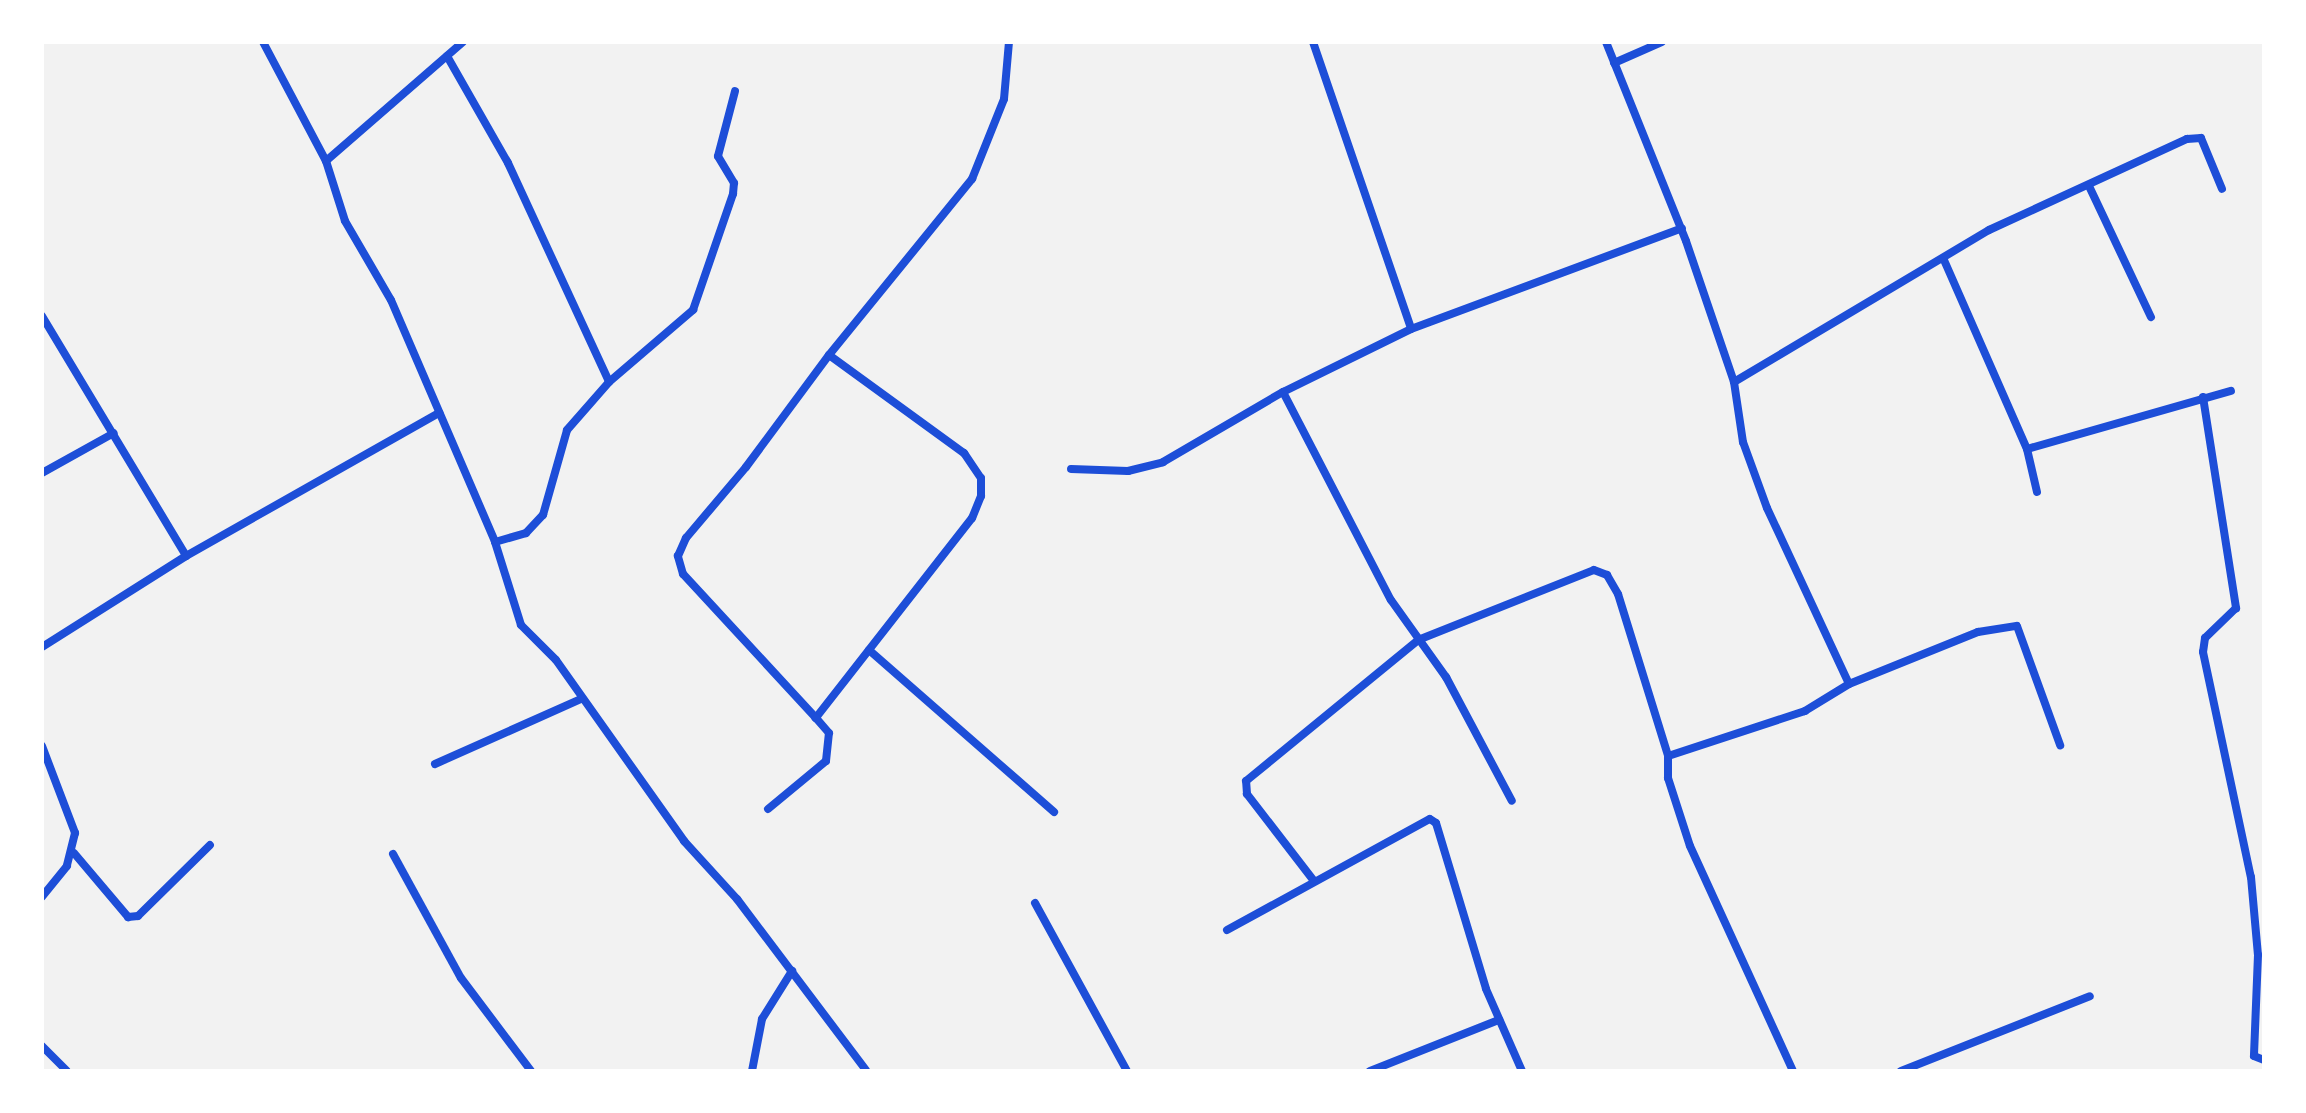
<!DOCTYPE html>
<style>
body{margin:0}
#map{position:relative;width:2306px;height:1113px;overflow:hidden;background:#f2f2f2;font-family:Inter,sans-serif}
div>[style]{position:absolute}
.minor>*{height:8px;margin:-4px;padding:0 4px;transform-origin:4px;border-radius:4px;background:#1d4ed8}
span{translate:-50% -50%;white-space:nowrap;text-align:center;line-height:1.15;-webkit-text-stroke:6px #fff;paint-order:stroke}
.frame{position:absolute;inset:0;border:44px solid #fff;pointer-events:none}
</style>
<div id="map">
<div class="minor">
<div style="left:263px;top:42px;width:135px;rotate:62.1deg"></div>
<div style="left:326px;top:161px;width:63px;rotate:72.4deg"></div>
<div style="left:345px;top:221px;width:91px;rotate:59.8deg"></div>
<div style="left:391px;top:300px;width:263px;rotate:66.7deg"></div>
<div style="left:495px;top:542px;width:87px;rotate:72.6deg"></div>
<div style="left:521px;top:625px;width:49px;rotate:45deg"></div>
<div style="left:556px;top:660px;width:222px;rotate:54.7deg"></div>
<div style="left:684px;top:841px;width:79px;rotate:47.6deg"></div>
<div style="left:737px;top:899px;width:214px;rotate:53deg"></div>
<div style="left:1313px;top:42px;width:303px;rotate:71.1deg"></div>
<div style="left:1606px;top:42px;width:214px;rotate:68.1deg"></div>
<div style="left:1686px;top:241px;width:149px;rotate:71.2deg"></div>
<div style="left:1734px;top:382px;width:61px;rotate:81.5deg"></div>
<div style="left:1743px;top:442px;width:70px;rotate:70deg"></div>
<div style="left:1767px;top:508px;width:194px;rotate:65deg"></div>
<div style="left:1849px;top:684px;width:52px;rotate:148.5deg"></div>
<div style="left:1805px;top:711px;width:144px;rotate:161.8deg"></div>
<div style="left:1668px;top:756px;width:22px;rotate:90deg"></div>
<div style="left:1668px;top:778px;width:71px;rotate:72.1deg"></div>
<div style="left:1690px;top:846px;width:247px;rotate:65.4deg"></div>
<div style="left:447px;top:56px;width:123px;rotate:60.3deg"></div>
<div style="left:508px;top:163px;width:241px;rotate:65.2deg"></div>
<div style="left:1614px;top:63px;width:52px;rotate:-23.6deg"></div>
<div style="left:326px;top:161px;width:181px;rotate:-41deg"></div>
<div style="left:2089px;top:186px;width:145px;rotate:64.7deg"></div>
<div style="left:1944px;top:260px;width:206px;rotate:66.3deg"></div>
<div style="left:2027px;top:449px;width:212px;rotate:-15.9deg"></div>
<div style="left:42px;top:316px;width:280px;rotate:59deg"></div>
<div style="left:186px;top:556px;width:170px;rotate:147.7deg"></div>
<div style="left:829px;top:355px;width:167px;rotate:36deg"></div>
<div style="left:964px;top:453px;width:30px;rotate:56deg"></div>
<div style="left:981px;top:478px;width:18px;rotate:90deg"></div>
<div style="left:981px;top:496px;width:24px;rotate:112deg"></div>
<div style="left:972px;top:518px;width:254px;rotate:128deg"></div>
<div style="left:816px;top:718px;width:196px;rotate:-132.7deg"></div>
<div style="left:683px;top:574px;width:19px;rotate:-106deg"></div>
<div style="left:678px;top:556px;width:20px;rotate:-66deg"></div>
<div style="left:686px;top:538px;width:93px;rotate:-49.8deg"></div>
<div style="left:746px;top:467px;width:139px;rotate:-53.5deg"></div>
<div style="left:829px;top:355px;width:227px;rotate:-50.9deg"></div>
<div style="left:972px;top:179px;width:86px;rotate:-68.2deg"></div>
<div style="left:1004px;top:99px;width:57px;rotate:-85deg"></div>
<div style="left:1734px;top:382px;width:297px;rotate:-30.8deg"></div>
<div style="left:1989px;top:230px;width:218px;rotate:-24.7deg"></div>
<div style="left:2187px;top:139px;width:14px;rotate:-4deg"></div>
<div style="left:2201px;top:138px;width:55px;rotate:67.6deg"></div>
<div style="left:1283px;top:392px;width:234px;rotate:62.6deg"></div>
<div style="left:1391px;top:600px;width:95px;rotate:54.5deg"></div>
<div style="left:1446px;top:677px;width:140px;rotate:62deg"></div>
<div style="left:2203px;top:397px;width:214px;rotate:81.1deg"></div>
<div style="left:2236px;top:608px;width:43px;rotate:135.9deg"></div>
<div style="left:2205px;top:638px;width:14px;rotate:98deg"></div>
<div style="left:2203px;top:652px;width:230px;rotate:78deg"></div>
<div style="left:2251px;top:877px;width:78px;rotate:84.9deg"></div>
<div style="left:2258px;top:955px;width:101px;rotate:92.3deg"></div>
<div style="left:2254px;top:1056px;width:11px;rotate:22deg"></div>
<div style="left:2027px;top:449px;width:44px;rotate:76.9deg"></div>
<div style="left:1071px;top:469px;width:57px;rotate:2deg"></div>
<div style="left:1128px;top:471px;width:36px;rotate:-14deg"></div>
<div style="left:1163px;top:462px;width:139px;rotate:-30.3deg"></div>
<div style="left:1283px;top:392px;width:143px;rotate:-26.2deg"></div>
<div style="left:1411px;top:329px;width:289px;rotate:-20.4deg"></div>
<div style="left:42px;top:473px;width:82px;rotate:-29.1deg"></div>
<div style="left:495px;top:542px;width:32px;rotate:-16deg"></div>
<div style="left:526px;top:533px;width:25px;rotate:-47deg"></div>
<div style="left:543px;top:515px;width:88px;rotate:-74.2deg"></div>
<div style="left:567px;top:430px;width:64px;rotate:-48.8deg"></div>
<div style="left:609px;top:382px;width:111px;rotate:-40.6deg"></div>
<div style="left:693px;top:310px;width:123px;rotate:-71deg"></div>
<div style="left:733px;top:194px;width:11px;rotate:-85deg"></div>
<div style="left:734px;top:183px;width:31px;rotate:-121deg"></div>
<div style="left:718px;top:156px;width:67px;rotate:-75.3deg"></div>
<div style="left:186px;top:556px;width:291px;rotate:-29.5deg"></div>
<div style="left:869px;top:650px;width:246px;rotate:41.2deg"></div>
<div style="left:1849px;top:684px;width:139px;rotate:-22deg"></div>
<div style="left:1978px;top:632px;width:39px;rotate:-9deg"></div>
<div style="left:2017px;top:626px;width:127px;rotate:70.1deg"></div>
<div style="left:42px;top:746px;width:93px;rotate:69.2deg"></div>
<div style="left:75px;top:833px;width:34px;rotate:104deg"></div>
<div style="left:67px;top:866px;width:40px;rotate:129deg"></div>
<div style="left:435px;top:764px;width:160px;rotate:-24deg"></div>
<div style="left:768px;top:809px;width:75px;rotate:-39.6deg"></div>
<div style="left:826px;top:761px;width:28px;rotate:-84deg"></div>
<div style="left:829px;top:733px;width:20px;rotate:-131deg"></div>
<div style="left:74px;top:853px;width:84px;rotate:49.8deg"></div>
<div style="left:128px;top:917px;width:10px;rotate:-6deg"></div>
<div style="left:138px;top:916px;width:101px;rotate:-44.6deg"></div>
<div style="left:393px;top:854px;width:141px;rotate:61.3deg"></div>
<div style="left:461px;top:978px;width:116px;rotate:53deg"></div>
<div style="left:1314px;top:881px;width:110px;rotate:-127.6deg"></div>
<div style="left:1247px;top:794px;width:13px;rotate:-94deg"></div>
<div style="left:1246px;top:781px;width:222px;rotate:-39.3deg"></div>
<div style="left:1418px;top:640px;width:189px;rotate:-21.7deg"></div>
<div style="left:1594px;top:570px;width:14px;rotate:21deg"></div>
<div style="left:1607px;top:575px;width:22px;rotate:60deg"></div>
<div style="left:1618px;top:594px;width:170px;rotate:72.8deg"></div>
<div style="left:1035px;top:903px;width:192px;rotate:61.3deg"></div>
<div style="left:1227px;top:930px;width:231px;rotate:-28.7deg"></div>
<div style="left:1430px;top:819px;width:7px;rotate:34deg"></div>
<div style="left:1436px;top:823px;width:173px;rotate:73.2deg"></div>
<div style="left:1486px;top:989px;width:90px;rotate:66.3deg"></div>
<div style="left:42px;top:1046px;width:35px;rotate:45deg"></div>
<div style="left:752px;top:1071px;width:53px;rotate:-79.1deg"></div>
<div style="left:762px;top:1019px;width:57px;rotate:-58deg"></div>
<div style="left:1370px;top:1071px;width:139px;rotate:-21.6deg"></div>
<div style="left:1901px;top:1071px;width:203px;rotate:-21.6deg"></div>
</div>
<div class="frame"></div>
</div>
